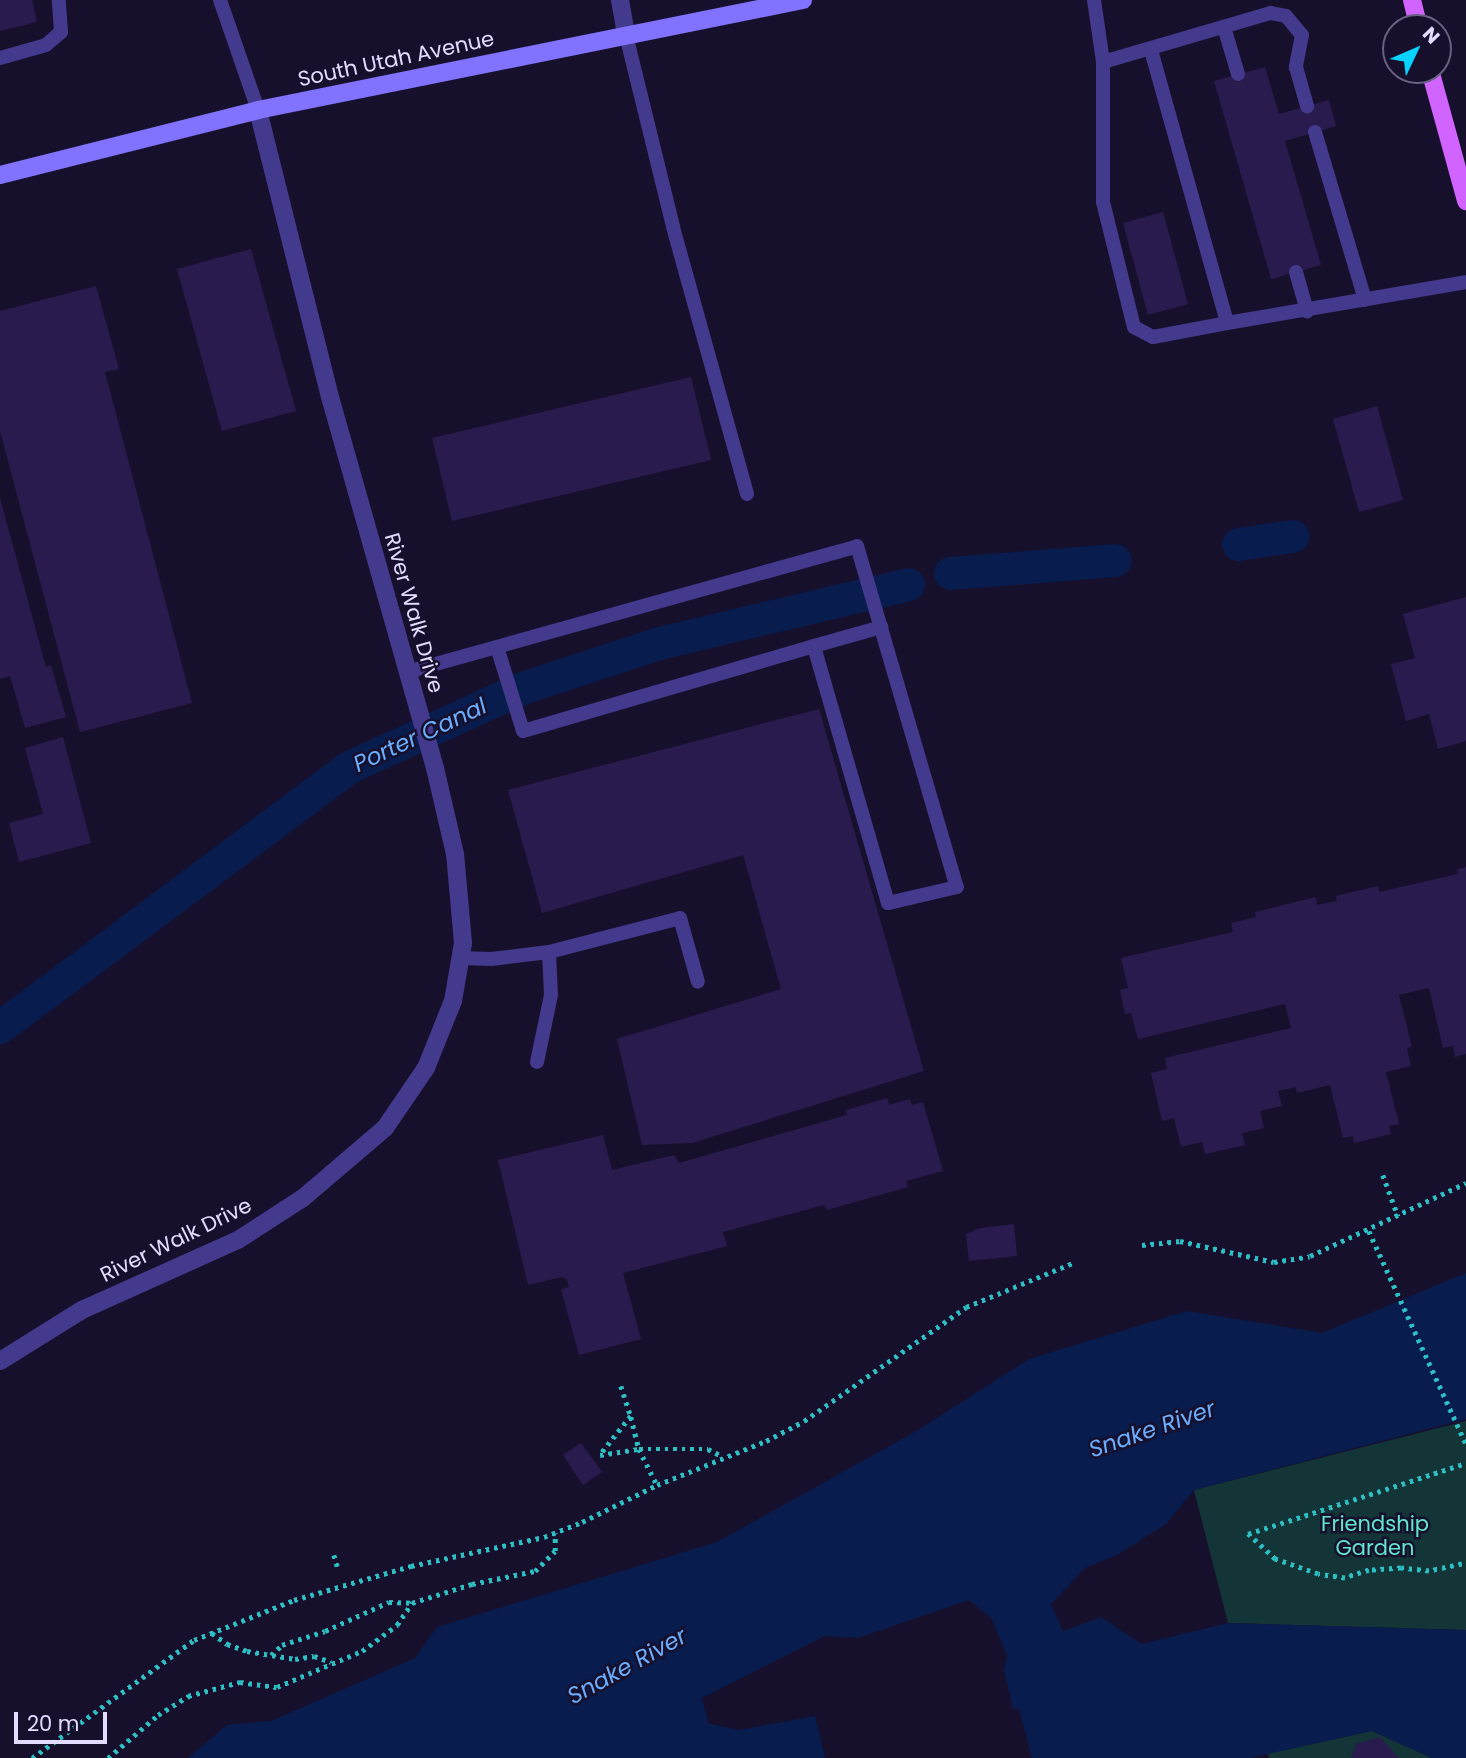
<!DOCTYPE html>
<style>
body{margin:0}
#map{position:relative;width:1466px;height:1758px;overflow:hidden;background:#17102c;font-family:Poppins,sans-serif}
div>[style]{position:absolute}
.green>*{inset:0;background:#133537}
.water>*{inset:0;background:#081c4d}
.canal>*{height:33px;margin:-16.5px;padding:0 16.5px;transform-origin:16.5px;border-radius:16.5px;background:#081c4d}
.building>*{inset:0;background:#2a1b4e}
.path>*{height:4.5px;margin-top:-2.25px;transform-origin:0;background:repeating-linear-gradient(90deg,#2bc0c4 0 3.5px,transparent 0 8.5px)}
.lane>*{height:14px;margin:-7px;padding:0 7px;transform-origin:7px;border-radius:7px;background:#43398d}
.street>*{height:18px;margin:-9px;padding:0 9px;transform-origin:9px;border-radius:9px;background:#43398d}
.secondary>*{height:18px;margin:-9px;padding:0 9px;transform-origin:9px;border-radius:9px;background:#8173ff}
.primary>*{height:18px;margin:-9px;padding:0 9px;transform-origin:9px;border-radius:9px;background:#d163ff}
span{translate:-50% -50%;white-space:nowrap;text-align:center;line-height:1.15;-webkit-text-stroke:5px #17102c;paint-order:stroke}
.street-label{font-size:21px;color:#e2dcff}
.park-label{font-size:21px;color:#60e6cf}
.water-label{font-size:23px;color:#6aaeff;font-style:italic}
.north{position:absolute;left:1382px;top:14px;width:70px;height:70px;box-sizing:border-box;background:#17102c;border:2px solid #686280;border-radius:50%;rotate:46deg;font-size:19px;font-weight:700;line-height:28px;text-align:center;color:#e2dcff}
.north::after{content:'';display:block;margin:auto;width:24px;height:32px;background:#08d2ff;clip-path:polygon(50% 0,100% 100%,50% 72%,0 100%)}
.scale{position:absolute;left:14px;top:1712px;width:93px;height:32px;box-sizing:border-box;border:4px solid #e2dcff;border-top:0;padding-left:9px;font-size:21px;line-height:24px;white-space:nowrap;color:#e2dcff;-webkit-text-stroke:5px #17102c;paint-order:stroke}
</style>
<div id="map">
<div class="green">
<div style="clip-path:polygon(1466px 1421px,1466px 1630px,1228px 1623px,1194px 1490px)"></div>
<div style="clip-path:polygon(1372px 1731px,1432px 1758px,1269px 1758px,1268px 1753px)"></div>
</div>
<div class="water">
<div style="clip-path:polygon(1466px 1273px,1466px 1419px,1194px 1490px,1166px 1524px,1117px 1555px,1085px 1568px,1051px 1604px,1063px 1631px,1101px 1617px,1141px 1644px,1228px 1623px,1466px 1630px,1466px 1758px,1432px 1758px,1372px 1731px,1250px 1758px,1032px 1758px,1019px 1709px,1013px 1709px,1004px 1670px,1007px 1655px,991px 1618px,969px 1600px,858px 1638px,825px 1636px,702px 1698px,708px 1723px,738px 1730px,815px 1716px,825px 1758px,188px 1758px,227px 1725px,271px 1721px,415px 1658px,437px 1627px,717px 1542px,918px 1430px,1029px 1359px,1187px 1311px,1322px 1333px)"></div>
</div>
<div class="canal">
<div style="left:1238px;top:544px;width:55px;rotate:-8.4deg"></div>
<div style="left:950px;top:573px;width:165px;rotate:-4.5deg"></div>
<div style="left:0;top:1027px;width:435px;rotate:-36.7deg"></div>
<div style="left:349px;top:767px;width:187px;rotate:-24.6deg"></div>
<div style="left:519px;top:689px;width:147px;rotate:-18.2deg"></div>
<div style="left:659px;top:643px;width:256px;rotate:-13.3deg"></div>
</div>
<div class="building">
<div style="clip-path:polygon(0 0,32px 0,37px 22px,0 31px)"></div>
<div style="clip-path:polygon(1265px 67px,1279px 114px,1329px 100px,1336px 126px,1285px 141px,1321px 265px,1271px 279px,1214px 81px)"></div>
<div style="clip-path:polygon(1163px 212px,1188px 304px,1148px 315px,1123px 223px)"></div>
<div style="clip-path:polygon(251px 249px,296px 411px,222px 431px,177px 269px)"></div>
<div style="clip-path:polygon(96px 286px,119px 369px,105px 372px,192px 703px,80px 732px,0 431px,0 311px)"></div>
<div style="clip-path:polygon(691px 377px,711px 460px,452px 521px,432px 438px)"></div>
<div style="clip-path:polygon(1377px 406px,1403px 500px,1359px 512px,1333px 419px)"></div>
<div style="clip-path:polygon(0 498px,46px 667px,51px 665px,66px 717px,25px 728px,10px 676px,0 679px)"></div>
<div style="clip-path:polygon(1466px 597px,1466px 741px,1438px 749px,1429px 714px,1406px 721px,1391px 664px,1415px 658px,1403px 614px)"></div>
<div style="clip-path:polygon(819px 709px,924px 1071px,692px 1143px,642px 1145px,617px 1039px,781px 989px,743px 855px,542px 913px,508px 790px)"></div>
<div style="clip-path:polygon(63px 737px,91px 843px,19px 862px,9px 823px,43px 814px,25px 748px)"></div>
<div style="clip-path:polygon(1466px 867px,1466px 1054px,1455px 1057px,1453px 1046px,1443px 1048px,1429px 988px,1399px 995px,1412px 1047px,1407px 1048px,1411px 1066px,1386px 1072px,1399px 1124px,1389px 1126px,1391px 1134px,1354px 1143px,1353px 1136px,1343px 1138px,1330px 1085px,1297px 1093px,1296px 1087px,1278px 1091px,1282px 1106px,1260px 1111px,1264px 1128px,1242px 1133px,1245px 1145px,1205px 1154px,1202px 1142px,1181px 1147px,1174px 1118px,1162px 1121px,1151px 1073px,1167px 1069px,1165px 1058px,1291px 1028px,1285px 1004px,1138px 1039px,1131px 1013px,1125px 1014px,1120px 990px,1128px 988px,1121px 958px,1233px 932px,1231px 923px,1256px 917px,1255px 912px,1316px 897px,1317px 905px,1337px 901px,1336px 896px,1378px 886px,1379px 892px,1458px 874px,1457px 869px)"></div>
<div style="clip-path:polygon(887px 1098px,889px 1105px,910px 1099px,912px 1105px,923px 1102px,943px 1171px,906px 1181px,908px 1187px,827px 1210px,824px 1205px,723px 1232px,727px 1246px,623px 1273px,641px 1339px,579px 1355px,561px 1289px,569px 1287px,567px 1280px,562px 1277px,528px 1285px,498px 1160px,603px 1135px,612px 1170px,674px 1155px,679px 1163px,847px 1115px,846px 1110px)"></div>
<div style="clip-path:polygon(1014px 1224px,1017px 1256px,969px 1261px,966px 1234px,980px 1228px)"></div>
<div style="clip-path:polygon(581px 1443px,602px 1472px,583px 1485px,563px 1455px)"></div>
<div style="clip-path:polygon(1380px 1737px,1399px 1758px,1351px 1758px,1356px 1744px)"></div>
</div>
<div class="path">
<div style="left:1383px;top:1175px;width:44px;rotate:69.9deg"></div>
<div style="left:1369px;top:1231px;width:234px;rotate:65.5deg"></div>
<div style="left:1142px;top:1245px;width:38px;rotate:-6deg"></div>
<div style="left:1180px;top:1241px;width:96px;rotate:12.6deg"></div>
<div style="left:1274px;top:1262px;width:36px;rotate:-9deg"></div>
<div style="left:1310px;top:1256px;width:172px;rotate:-25.1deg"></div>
<div style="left:621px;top:1386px;width:32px;rotate:72deg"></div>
<div style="left:631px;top:1416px;width:50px;rotate:128.5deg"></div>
<div style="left:600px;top:1455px;width:39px;rotate:-9deg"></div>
<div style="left:639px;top:1449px;width:69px"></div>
<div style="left:708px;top:1449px;width:16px;rotate:27deg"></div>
<div style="left:631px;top:1417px;width:33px;rotate:76deg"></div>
<div style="left:639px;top:1449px;width:40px;rotate:63.4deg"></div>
<div style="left:334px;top:1555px;width:14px;rotate:73deg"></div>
<div style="left:1462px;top:1564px;width:34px;rotate:168deg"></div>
<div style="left:1429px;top:1571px;width:28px;rotate:-174deg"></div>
<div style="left:1401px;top:1568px;width:32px;rotate:176deg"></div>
<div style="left:1369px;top:1570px;width:25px;rotate:162deg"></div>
<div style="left:1345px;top:1578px;width:27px;rotate:-172deg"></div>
<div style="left:1318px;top:1574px;width:46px;rotate:-160.8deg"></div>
<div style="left:1275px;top:1559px;width:37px;rotate:-137deg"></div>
<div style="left:1248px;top:1534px;width:229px;rotate:-18deg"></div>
<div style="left:212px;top:1633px;width:19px;rotate:36deg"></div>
<div style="left:227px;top:1644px;width:21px;rotate:19deg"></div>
<div style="left:247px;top:1651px;width:49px;rotate:9.5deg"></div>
<div style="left:295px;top:1659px;width:19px;rotate:-9deg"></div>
<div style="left:314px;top:1656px;width:18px;rotate:19deg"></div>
<div style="left:271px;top:1655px;width:15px;rotate:-42deg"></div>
<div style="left:282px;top:1645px;width:45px;rotate:-18deg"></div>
<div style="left:325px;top:1631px;width:70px;rotate:-24.4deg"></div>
<div style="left:389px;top:1602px;width:23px;rotate:2deg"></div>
<div style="left:412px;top:1603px;width:63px;rotate:-17.6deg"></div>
<div style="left:472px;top:1584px;width:64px;rotate:-11.7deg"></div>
<div style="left:535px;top:1571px;width:28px;rotate:-45deg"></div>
<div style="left:555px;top:1551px;width:18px;rotate:-90deg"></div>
<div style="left:32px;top:1758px;width:200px;rotate:-36.1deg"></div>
<div style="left:194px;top:1640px;width:108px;rotate:-21.8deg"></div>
<div style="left:294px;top:1600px;width:122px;rotate:-16.2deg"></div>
<div style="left:411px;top:1566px;width:136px;rotate:-12.3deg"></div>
<div style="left:544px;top:1537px;width:41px;rotate:-21.5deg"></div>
<div style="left:582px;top:1522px;width:84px;rotate:-26.3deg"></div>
<div style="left:657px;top:1485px;width:118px;rotate:-22deg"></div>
<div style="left:766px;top:1441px;width:43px;rotate:-27.8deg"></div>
<div style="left:804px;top:1421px;width:198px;rotate:-35.1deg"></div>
<div style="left:966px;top:1307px;width:118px;rotate:-22.4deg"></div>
<div style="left:108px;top:1758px;width:66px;rotate:-40.7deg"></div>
<div style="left:158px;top:1715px;width:36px;rotate:-32deg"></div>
<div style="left:188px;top:1696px;width:54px;rotate:-15.1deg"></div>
<div style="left:240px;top:1682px;width:37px;rotate:8deg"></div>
<div style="left:277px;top:1687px;width:92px;rotate:-23deg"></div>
<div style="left:362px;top:1651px;width:44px;rotate:-36.6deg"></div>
<div style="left:397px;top:1625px;width:27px;rotate:-56deg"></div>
</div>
<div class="lane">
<div style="left:220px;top:0;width:116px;rotate:70.9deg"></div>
<div style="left:1094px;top:0;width:63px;rotate:81.7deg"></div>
<div style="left:1103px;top:62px;width:140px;rotate:90deg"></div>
<div style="left:1103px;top:202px;width:129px;rotate:76.1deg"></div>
<div style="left:1134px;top:327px;width:21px;rotate:28deg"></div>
<div style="left:1153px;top:337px;width:75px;rotate:-10.7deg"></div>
<div style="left:1224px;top:27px;width:49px;rotate:73.4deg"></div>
<div style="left:626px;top:35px;width:198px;rotate:76.2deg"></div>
<div style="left:673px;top:227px;width:277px;rotate:74.5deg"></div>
<div style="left:1151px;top:50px;width:283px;rotate:74.4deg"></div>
<div style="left:1227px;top:323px;width:242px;rotate:-9.7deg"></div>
<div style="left:0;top:58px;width:48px;rotate:-15.8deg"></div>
<div style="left:46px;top:45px;width:20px;rotate:-41deg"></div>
<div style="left:61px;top:32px;width:32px;rotate:-94deg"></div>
<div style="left:1103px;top:62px;width:175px;rotate:-16.3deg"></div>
<div style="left:1271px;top:13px;width:15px;rotate:11deg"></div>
<div style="left:1286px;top:16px;width:25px;rotate:50deg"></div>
<div style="left:1302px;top:35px;width:33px;rotate:101deg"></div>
<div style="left:1296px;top:67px;width:41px;rotate:74.2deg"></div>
<div style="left:1315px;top:132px;width:175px;rotate:73.4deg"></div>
<div style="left:1296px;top:272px;width:41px;rotate:74.2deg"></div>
<div style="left:814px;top:646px;width:70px;rotate:-15.8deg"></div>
<div style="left:407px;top:672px;width:467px;rotate:-15.6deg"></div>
<div style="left:857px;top:546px;width:355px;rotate:73.7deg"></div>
<div style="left:957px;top:887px;width:71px;rotate:166.9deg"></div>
<div style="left:888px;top:903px;width:267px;rotate:-106.1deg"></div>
<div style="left:814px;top:646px;width:303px;rotate:163.7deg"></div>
<div style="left:523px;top:731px;width:88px;rotate:-107.2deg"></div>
<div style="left:460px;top:958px;width:31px;rotate:2deg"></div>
<div style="left:491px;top:959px;width:58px;rotate:-6.9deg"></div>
<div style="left:549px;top:952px;width:135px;rotate:-14.5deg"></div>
<div style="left:680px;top:918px;width:66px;rotate:74.3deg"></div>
<div style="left:537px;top:1062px;width:68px;rotate:-78.2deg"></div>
<div style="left:551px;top:995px;width:43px;rotate:-92.7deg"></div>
</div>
<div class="street">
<div style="left:620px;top:0;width:36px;rotate:80deg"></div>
<div style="left:0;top:1361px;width:97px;rotate:-31.9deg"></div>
<div style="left:82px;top:1310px;width:171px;rotate:-24.2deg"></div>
<div style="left:238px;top:1240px;width:77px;rotate:-32.9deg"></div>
<div style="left:303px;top:1198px;width:108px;rotate:-40.5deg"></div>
<div style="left:385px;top:1128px;width:73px;rotate:-55.7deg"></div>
<div style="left:426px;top:1068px;width:72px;rotate:-68.1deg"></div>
<div style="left:453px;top:1001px;width:59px;rotate:-80.2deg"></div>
<div style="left:463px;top:943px;width:89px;rotate:-95.1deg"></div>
<div style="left:455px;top:854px;width:88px;rotate:-103.1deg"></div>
<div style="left:435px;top:768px;width:381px;rotate:-105.8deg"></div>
<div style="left:331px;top:401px;width:300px;rotate:-104.1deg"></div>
</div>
<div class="secondary">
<div style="left:0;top:175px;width:266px;rotate:-14.1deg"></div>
<div style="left:258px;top:110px;width:556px;rotate:-11.41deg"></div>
</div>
<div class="primary">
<div style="left:1412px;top:0;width:29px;rotate:76deg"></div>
<div style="left:1430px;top:70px;width:136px;rotate:74.6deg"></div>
</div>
<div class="street-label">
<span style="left:396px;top:59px;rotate:-12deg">South Utah Avenue</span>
<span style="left:414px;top:613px;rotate:74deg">River Walk Drive</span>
<span style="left:176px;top:1240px;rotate:-26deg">River Walk Drive</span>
</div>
<div class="park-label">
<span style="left:1375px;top:1536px">Friendship<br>Garden</span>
</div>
<div class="water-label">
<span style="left:420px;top:735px;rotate:-25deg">Porter Canal</span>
<span style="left:1152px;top:1429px;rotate:-19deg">Snake River</span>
<span style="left:627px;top:1666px;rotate:-29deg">Snake River</span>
</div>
<div class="north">N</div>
<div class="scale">20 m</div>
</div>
